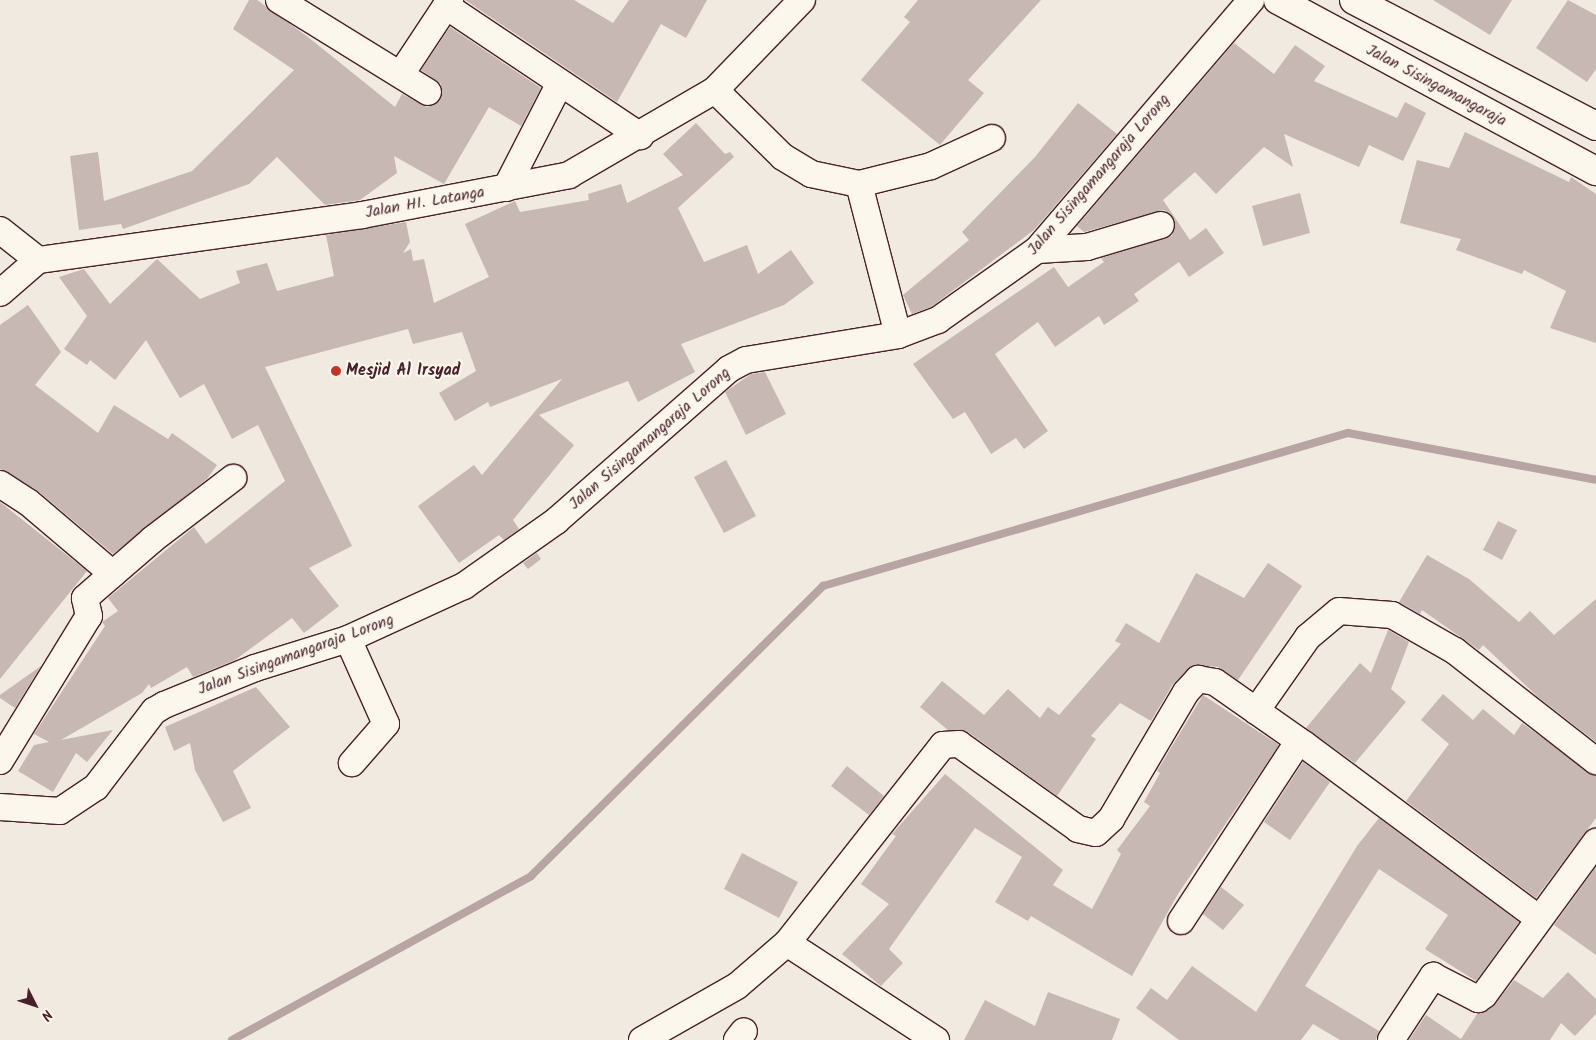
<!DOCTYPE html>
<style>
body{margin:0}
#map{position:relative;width:1596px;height:1040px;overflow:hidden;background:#f0eae0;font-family:Kalam,sans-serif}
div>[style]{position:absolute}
.stream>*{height:8px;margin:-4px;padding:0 4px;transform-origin:4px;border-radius:4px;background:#b8a4a2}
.building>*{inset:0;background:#c8b8b3}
.roads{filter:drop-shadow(1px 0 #4a1f2b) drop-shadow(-1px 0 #4a1f2b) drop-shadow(0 1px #4a1f2b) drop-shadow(0 -1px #4a1f2b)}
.minor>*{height:26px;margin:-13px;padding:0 13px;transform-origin:13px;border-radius:13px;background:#fbf7ec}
.major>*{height:28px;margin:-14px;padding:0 14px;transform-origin:14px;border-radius:14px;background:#fbf7ec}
.dots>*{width:14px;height:14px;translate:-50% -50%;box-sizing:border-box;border:2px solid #fbf7ec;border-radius:50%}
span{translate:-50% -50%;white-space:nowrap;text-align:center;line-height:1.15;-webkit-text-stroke:4.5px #fbf7ec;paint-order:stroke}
.street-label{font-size:16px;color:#4a1f2b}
.poi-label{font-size:16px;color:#4a1f2b;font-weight:700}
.left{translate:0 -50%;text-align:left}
.north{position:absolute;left:10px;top:980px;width:50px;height:50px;-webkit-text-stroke:4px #fbf7ec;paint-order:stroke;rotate:131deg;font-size:14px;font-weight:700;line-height:20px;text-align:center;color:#4a1f2b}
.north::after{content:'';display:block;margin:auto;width:18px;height:22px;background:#4a1f2b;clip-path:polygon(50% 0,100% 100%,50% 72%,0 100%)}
</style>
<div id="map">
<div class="stream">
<div style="left:232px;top:1040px;width:341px;rotate:-28.7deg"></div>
<div style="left:531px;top:876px;width:412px;rotate:-44.8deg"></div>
<div style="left:823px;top:586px;width:547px;rotate:-16.25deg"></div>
<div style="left:1348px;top:433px;width:252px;rotate:10.7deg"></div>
</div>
<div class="building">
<div style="clip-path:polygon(249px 0,257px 0,308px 37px,395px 107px,402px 94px,427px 107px,440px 100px,441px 84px,421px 70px,450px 27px,541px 88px,521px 126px,489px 107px,444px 184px,394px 156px,397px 173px,360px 200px,325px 205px,277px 157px,249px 184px,123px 229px,121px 224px,79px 230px,70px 156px,98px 152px,104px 201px,192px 171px,294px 70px,233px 29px)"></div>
<div style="clip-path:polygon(465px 0,574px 0,613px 23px,629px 0,707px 0,686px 38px,661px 24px,617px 102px)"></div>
<div style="clip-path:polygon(918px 0,1041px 0,968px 80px,984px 93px,940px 145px,861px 80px,910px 22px,904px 17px)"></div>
<div style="clip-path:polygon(1433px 0,1512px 0,1490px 35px)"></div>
<div style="clip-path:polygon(1568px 0,1596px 15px,1596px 69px,1587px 82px,1536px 48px)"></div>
<div style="clip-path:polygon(1234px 43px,1274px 74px,1295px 45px,1325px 66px,1314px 81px,1397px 118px,1405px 102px,1426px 113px,1403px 161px,1369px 145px,1359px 167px,1284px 134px,1293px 167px,1264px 147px,1216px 194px,1195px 172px,1163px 200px,1190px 240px,1206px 228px,1224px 253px,1189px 277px,1179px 262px,1134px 294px,1139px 301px,1104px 325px,1099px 316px,1055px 347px,1038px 322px,995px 354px,1048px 431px,1024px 449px,1016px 438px,991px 454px,965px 412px,953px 419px,913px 364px,1054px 267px,1068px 287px,1104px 262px,1101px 258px,1172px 236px,1175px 220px,1164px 210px,1084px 232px,1077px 226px)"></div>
<div style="clip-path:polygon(1078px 103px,1117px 134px,1034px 230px,931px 307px,912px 314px,903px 295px,969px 240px,962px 232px,1035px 157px)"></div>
<div style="clip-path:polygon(696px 123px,725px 154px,730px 152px,734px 157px,678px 208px,704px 262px,747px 245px,758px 274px,791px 250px,814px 283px,784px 305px,681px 344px,695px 372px,638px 402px,628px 381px,539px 415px,574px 445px,513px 520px,519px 529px,504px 540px,499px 535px,459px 563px,418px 506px,474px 465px,482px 475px,562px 379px,490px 407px,488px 402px,455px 421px,439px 393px,476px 371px,462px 332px,413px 344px,408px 329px,265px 367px,352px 546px,309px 568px,339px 606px,304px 633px,292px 618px,235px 660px,193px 677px,187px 667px,151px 688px,149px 684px,142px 693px,61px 740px,113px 730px,87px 762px,76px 753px,53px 792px,18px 771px,34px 745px,49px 742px,34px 734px,105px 626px,102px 622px,118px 611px,108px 598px,194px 527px,206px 544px,285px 481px,258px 425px,232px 439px,204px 384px,180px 398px,146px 340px,115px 380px,90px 360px,87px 365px,64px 349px,87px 316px,59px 277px,84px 269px,110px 304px,157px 259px,200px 299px,240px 283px,236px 271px,267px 263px,277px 291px,334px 276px,326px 235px,406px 222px,410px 242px,403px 253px,411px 249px,413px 261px,424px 259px,434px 303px,489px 277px,465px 224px,515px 201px,520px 212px,589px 200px,588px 194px,621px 184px,627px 203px,683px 175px,663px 154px)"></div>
<div style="clip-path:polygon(1465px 132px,1569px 182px,1571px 177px,1596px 194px,1596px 343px,1550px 328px,1566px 291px,1524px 270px,1522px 274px,1456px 250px,1461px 239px,1400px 223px,1417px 160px,1449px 168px)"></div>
<div style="clip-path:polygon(1300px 193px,1310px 233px,1263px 246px,1252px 206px)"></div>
<div style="clip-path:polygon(28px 305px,61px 352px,35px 385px,98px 433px,114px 405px,168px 439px,172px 433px,217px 465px,207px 479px,113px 554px,38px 491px,0 469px,0 325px)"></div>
<div style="clip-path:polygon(765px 372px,786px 414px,746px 435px,725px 392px,751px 374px)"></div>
<div style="clip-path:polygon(726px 460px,756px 516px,724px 533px,694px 477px)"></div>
<div style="clip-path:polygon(0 502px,87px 571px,0 679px)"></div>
<div style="clip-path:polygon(1498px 521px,1517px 530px,1502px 560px,1483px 550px)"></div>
<div style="clip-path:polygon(537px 553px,541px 559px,528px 569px,523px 563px)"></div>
<div style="clip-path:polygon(1427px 555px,1469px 579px,1519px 622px,1530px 611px,1554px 635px,1596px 599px,1596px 742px,1538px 697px,1483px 645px,1479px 650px,1422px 610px,1420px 614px,1399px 602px)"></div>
<div style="clip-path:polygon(1268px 563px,1302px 586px,1238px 680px,1218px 667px,1193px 665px,1173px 684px,1151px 721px,1120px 703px,1091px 736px,1096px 739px,1057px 796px,968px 732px,948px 730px,920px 707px,942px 681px,984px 715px,1008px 689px,1040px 718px,1048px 707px,1059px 715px,1121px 644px,1115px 641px,1126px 623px,1159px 643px,1196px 573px,1244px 598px)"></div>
<div style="clip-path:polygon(1388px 630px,1409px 642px,1391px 689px,1406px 702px,1355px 763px,1306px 728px,1360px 663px,1371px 673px)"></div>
<div style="clip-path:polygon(41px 666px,15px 708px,0 698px,0 695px)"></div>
<div style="clip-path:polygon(256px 687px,290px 727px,233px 771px,251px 808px,223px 822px,195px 770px,190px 743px,174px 751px,165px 727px)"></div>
<div style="clip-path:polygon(1443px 694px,1473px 720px,1483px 709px,1514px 735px,1522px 723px,1596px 776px,1596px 818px,1536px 898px,1406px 801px,1449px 744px,1421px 720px)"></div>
<div style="clip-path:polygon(1203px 695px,1279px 745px,1178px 894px,1132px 976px,1031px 916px,1028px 921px,995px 902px,1022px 857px,975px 828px,889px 949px,903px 963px,881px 986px,842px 954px,889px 904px,861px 884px,896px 836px,892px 834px,945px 774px,1063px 870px,1053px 885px,1092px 909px,1121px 854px,1117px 850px,1150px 806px,1144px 802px,1160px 773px,1157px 771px)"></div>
<div style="clip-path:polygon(1303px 762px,1330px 782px,1290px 840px,1264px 822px)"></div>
<div style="clip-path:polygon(847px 766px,884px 796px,869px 815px,831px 786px)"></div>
<div style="clip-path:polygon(1379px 818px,1519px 922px,1476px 981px,1425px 949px,1448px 915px,1379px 869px,1305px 986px,1379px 1031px,1376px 1040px,1340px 1040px,1313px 1024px,1301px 1040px,1179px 1040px,1136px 1008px,1151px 988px,1167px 1000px,1192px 966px,1256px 1012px,1357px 846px)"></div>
<div style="clip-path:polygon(742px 853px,798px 882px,779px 918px,724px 889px)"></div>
<div style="clip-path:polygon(1596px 867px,1596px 955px,1554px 925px)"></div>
<div style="clip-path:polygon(1221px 887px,1244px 905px,1223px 930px,1203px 914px)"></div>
<div style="clip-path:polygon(1568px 972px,1596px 999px,1596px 1014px,1575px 1036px,1561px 1023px,1550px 1040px,1409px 1040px,1426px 1015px,1461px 1039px,1477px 1014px,1493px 1007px,1514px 980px,1543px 998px)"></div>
<div style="clip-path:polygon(1048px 992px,1120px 1019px,1112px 1040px,964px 1040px,985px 1000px,1035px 1026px)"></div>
</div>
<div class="roads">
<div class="minor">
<div style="left:279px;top:0;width:175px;rotate:31.7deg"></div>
<div style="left:446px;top:6px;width:234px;rotate:33.8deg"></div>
<div style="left:401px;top:74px;width:89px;rotate:-56.5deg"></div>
<div style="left:715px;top:90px;width:95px;rotate:44.6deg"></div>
<div style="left:783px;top:157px;width:33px;rotate:31deg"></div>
<div style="left:811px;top:174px;width:49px;rotate:11.8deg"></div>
<div style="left:859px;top:184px;width:156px;rotate:75.5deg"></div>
<div style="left:859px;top:184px;width:74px;rotate:-14deg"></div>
<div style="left:931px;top:166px;width:67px;rotate:-24.7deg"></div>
<div style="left:506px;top:188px;width:118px;rotate:-62.8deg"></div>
<div style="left:0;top:230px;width:48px;rotate:38.3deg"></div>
<div style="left:1037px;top:250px;width:50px;rotate:-3.4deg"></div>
<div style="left:1087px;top:247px;width:77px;rotate:-16.6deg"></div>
<div style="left:0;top:293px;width:50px;rotate:-41deg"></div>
<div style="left:38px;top:260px;width:327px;rotate:-7.9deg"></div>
<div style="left:362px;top:215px;width:211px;rotate:-10.9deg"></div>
<div style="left:569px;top:175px;width:169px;rotate:-30.2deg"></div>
<div style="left:715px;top:90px;width:125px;rotate:-46deg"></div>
<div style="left:0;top:484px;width:33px;rotate:33deg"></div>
<div style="left:28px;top:502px;width:111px;rotate:40.3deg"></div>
<div style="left:348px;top:639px;width:93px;rotate:65.9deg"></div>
<div style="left:386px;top:724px;width:52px;rotate:131.1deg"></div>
<div style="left:1256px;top:711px;width:90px;rotate:-54.9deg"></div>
<div style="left:1308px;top:637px;width:40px;rotate:-40deg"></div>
<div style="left:1339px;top:611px;width:53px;rotate:4.3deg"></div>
<div style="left:1392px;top:615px;width:73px;rotate:29.7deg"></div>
<div style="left:1455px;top:651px;width:179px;rotate:38deg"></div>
<div style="left:0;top:761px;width:170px;rotate:-58.5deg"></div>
<div style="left:89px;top:616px;width:18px;rotate:-103deg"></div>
<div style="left:85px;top:598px;width:90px;rotate:-40.9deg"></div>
<div style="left:153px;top:539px;width:101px;rotate:-37.3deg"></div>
<div style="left:0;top:807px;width:60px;rotate:3.8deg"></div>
<div style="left:60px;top:811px;width:43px;rotate:-33.7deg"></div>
<div style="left:96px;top:787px;width:96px;rotate:-52.7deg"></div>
<div style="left:154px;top:711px;width:12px;rotate:-31deg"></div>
<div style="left:164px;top:705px;width:98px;rotate:-22.1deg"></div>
<div style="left:255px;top:668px;width:97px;rotate:-17.3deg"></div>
<div style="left:348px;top:639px;width:128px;rotate:-24.6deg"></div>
<div style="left:464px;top:586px;width:113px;rotate:-35.2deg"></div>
<div style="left:556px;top:521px;width:230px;rotate:-41.3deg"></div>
<div style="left:729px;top:369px;width:19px;rotate:-28deg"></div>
<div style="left:746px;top:360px;width:154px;rotate:-9.3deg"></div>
<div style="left:898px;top:335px;width:43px;rotate:-20.6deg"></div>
<div style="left:938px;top:320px;width:121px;rotate:-35.3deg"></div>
<div style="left:1037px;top:250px;width:329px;rotate:-49.4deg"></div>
<div style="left:1181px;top:921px;width:215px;rotate:-56.8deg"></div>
<div style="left:787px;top:943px;width:178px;rotate:33.1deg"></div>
<div style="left:642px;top:1040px;width:109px;rotate:-29.6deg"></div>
<div style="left:737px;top:986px;width:66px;rotate:-40.7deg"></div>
<div style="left:787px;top:943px;width:252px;rotate:-51.8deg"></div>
<div style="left:943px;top:745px;width:16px;rotate:-4deg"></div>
<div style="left:959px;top:744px;width:146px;rotate:35.5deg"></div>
<div style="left:1078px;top:829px;width:18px;rotate:13deg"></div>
<div style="left:1096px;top:833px;width:21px;rotate:-43deg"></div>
<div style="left:1111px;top:819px;width:147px;rotate:-59.4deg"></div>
<div style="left:1186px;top:692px;width:18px;rotate:-47deg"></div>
<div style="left:1198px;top:679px;width:17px;rotate:10deg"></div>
<div style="left:1215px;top:682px;width:110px;rotate:35deg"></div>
<div style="left:1305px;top:745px;width:290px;rotate:36.6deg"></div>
<div style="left:737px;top:1040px;width:11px;rotate:-52deg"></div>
<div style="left:1391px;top:1040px;width:77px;rotate:-56.7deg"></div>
<div style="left:1433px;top:976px;width:51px;rotate:27.1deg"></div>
<div style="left:1478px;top:999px;width:7px;rotate:-34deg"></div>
<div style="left:1484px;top:995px;width:190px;rotate:-53.8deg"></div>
</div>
<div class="major">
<div style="left:1278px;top:0;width:361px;rotate:28.3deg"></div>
<div style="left:1354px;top:0;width:273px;rotate:27.5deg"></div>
</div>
</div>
<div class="dots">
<div style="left:336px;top:371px;background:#c8321e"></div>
</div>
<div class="street-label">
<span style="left:1436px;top:86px;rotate:28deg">Jalan Sisingamangaraja</span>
<span style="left:1099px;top:175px;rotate:-49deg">Jalan Sisingamangaraja Lorong</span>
<span style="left:425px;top:203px;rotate:-10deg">Jalan HI. Latanga</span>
<span style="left:650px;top:439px;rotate:-41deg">Jalan Sisingamangaraja Lorong</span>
<span style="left:296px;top:655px;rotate:-20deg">Jalan Sisingamangaraja Lorong</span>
</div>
<div class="poi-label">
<span class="left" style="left:346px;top:371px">Mesjid Al Irsyad</span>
</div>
<div class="north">N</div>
</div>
